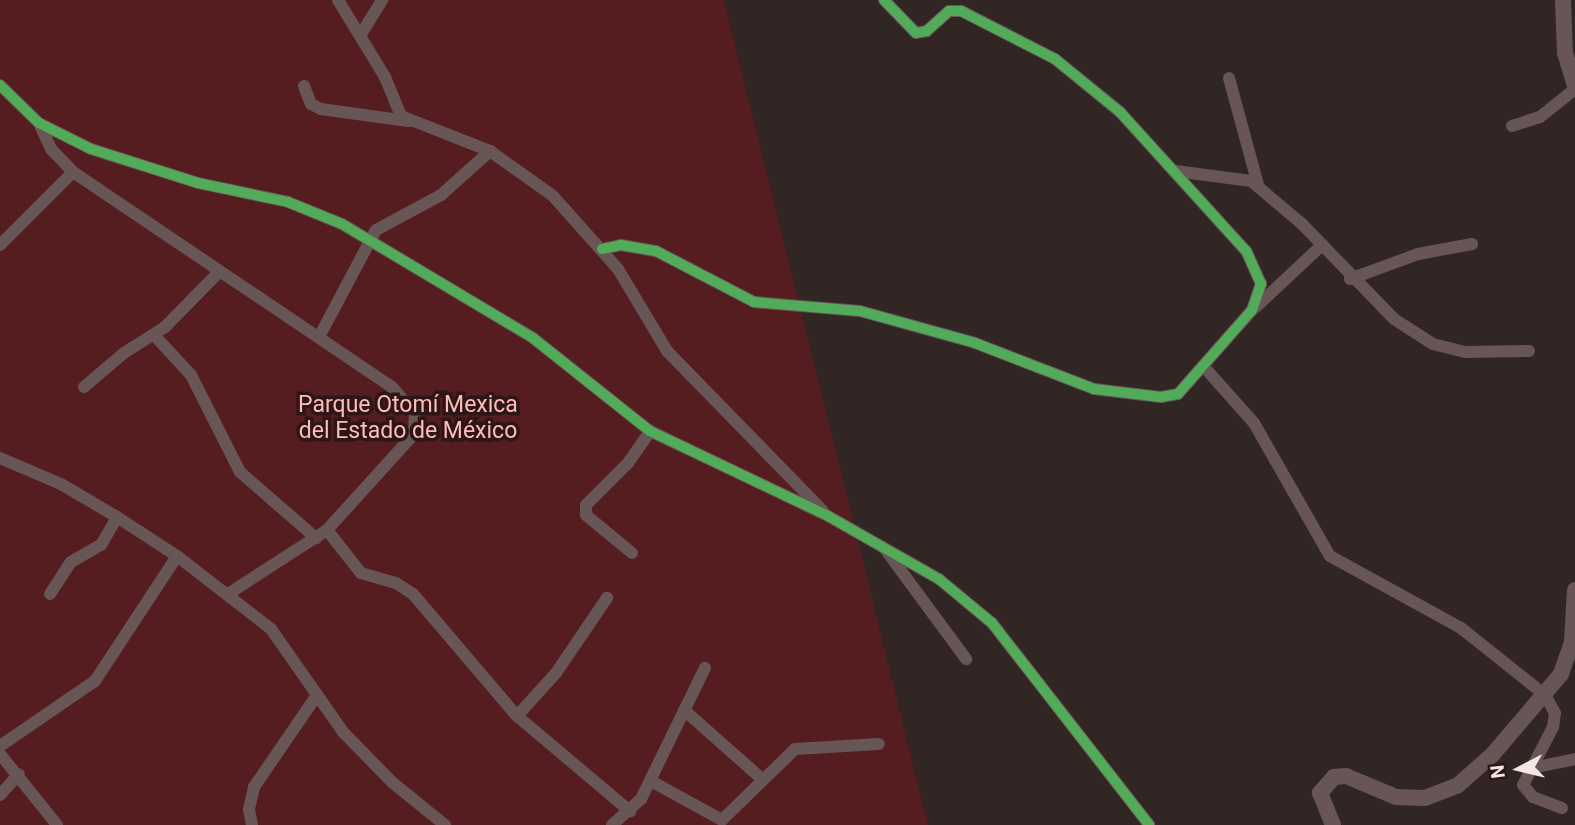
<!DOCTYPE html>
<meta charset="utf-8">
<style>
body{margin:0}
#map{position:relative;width:1575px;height:825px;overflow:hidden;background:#322625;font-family:Roboto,sans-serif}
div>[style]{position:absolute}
.green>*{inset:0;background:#551d1f}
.minor>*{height:12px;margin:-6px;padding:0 6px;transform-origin:6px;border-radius:6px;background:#685656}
.tertiary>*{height:16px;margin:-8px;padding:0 8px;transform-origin:8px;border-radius:8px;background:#685656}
.cycleway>*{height:10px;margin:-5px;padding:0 5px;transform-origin:5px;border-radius:5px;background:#51ab58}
span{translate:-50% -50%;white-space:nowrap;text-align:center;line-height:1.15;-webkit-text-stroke:7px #2d1716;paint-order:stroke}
.park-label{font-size:23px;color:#febcb9}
.north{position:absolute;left:1484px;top:734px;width:70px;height:70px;-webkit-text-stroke:5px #2d1716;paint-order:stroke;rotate:263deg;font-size:19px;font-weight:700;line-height:28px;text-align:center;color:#f5e5e3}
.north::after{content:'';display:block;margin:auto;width:24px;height:32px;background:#f5e5e3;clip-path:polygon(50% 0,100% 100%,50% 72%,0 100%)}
</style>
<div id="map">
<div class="green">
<div style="clip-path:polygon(0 0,724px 0,928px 825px,0 825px)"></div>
</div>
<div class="minor">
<div style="left:338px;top:0;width:90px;rotate:58.6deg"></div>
<div style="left:385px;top:77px;width:42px;rotate:67.7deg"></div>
<div style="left:401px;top:116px;width:96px;rotate:21.5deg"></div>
<div style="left:490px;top:151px;width:77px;rotate:35.5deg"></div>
<div style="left:553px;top:196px;width:98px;rotate:48.3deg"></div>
<div style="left:618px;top:269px;width:96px;rotate:59.1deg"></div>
<div style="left:667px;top:351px;width:223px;rotate:45.7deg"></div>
<div style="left:361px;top:34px;width:40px;rotate:-58deg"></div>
<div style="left:1229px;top:78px;width:111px;rotate:74.8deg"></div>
<div style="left:0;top:85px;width:54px;rotate:44.3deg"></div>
<div style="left:39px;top:123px;width:58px;rotate:26.6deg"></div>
<div style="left:91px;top:149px;width:112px;rotate:17.6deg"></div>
<div style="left:198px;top:183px;width:92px;rotate:11.9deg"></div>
<div style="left:288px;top:202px;width:58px;rotate:22.2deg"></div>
<div style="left:342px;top:224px;width:222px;rotate:30.8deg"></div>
<div style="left:533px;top:338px;width:149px;rotate:38.5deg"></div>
<div style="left:650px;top:431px;width:197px;rotate:25.5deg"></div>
<div style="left:828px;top:516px;width:128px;rotate:29.6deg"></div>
<div style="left:939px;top:579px;width:69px;rotate:39.7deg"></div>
<div style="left:992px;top:623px;width:256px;rotate:52.1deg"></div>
<div style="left:304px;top:86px;width:19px;rotate:69deg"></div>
<div style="left:311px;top:104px;width:11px;rotate:27deg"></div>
<div style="left:321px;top:109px;width:88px;rotate:7.9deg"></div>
<div style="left:39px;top:123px;width:29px;rotate:65deg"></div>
<div style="left:51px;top:149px;width:32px;rotate:46deg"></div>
<div style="left:73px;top:172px;width:385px;rotate:34deg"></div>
<div style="left:392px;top:387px;width:35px;rotate:49deg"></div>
<div style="left:415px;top:413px;width:21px;rotate:93deg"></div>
<div style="left:414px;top:434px;width:130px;rotate:132.2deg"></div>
<div style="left:327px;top:530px;width:118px;rotate:147.1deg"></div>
<div style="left:1512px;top:126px;width:29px;rotate:-18deg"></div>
<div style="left:1540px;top:117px;width:45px;rotate:-38.7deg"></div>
<div style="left:1175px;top:171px;width:77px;rotate:7.5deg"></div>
<div style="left:1251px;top:181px;width:67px;rotate:40.1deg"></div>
<div style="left:1302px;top:224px;width:132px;rotate:45.9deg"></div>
<div style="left:1394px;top:319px;width:46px;rotate:32.7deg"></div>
<div style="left:1433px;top:344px;width:33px;rotate:14deg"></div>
<div style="left:1465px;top:352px;width:64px;rotate:-0.9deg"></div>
<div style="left:0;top:245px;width:103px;rotate:-45deg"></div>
<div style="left:602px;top:249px;width:19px;rotate:-12deg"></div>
<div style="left:621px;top:245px;width:36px;rotate:10deg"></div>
<div style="left:656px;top:251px;width:110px;rotate:27.5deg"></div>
<div style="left:754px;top:302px;width:106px;rotate:4.9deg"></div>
<div style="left:860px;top:311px;width:119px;rotate:15.5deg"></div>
<div style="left:975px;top:343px;width:128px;rotate:21.1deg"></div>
<div style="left:1094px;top:389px;width:67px;rotate:6.8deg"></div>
<div style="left:1161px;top:397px;width:17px;rotate:-10deg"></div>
<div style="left:1178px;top:394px;width:112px;rotate:-48.6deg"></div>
<div style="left:1252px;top:310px;width:28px;rotate:-71deg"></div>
<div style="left:1261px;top:284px;width:36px;rotate:-114deg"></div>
<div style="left:1246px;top:251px;width:188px;rotate:-132.2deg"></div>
<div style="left:1120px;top:112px;width:84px;rotate:-140.8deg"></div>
<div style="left:1055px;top:59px;width:106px;rotate:-152.9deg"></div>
<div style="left:961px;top:11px;width:12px;rotate:180deg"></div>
<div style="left:949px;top:11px;width:30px;rotate:138deg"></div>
<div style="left:927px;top:31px;width:11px;rotate:170deg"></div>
<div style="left:916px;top:33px;width:46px;rotate:-134.1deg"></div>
<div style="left:1350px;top:279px;width:72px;rotate:-20.2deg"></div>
<div style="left:1418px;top:254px;width:55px;rotate:-10.5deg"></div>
<div style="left:1256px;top:307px;width:91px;rotate:-43.2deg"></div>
<div style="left:154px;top:335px;width:54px;rotate:47.2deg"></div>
<div style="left:191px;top:375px;width:109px;rotate:63.2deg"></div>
<div style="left:240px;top:472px;width:101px;rotate:41deg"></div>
<div style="left:319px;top:337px;width:121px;rotate:-62deg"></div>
<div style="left:376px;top:230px;width:74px;rotate:-28.3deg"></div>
<div style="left:441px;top:195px;width:66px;rotate:-41.9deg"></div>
<div style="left:1205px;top:368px;width:74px;rotate:48.3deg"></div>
<div style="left:1254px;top:423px;width:153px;rotate:60.3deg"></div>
<div style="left:1330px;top:556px;width:149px;rotate:28.8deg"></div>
<div style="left:1461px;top:628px;width:107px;rotate:38.6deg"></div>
<div style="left:1545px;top:695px;width:21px;rotate:61deg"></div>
<div style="left:1555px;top:713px;width:14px;rotate:98deg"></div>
<div style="left:1553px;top:727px;width:65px;rotate:117.3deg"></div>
<div style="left:1523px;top:785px;width:16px;rotate:50deg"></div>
<div style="left:1533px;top:797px;width:31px;rotate:21deg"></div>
<div style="left:84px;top:387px;width:52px;rotate:-40.4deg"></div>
<div style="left:124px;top:353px;width:49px;rotate:-32.4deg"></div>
<div style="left:165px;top:327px;width:76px;rotate:-45.5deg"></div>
<div style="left:0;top:458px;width:66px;rotate:23.1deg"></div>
<div style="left:61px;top:484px;width:65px;rotate:30.5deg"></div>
<div style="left:117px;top:517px;width:72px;rotate:33deg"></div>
<div style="left:177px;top:556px;width:119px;rotate:37.8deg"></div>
<div style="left:271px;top:629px;width:126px;rotate:55deg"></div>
<div style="left:343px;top:732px;width:71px;rotate:45.6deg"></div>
<div style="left:393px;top:783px;width:67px;rotate:38.9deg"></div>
<div style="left:327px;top:530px;width:55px;rotate:51.7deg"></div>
<div style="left:361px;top:573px;width:36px;rotate:16deg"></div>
<div style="left:396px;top:583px;width:20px;rotate:33deg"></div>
<div style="left:413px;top:594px;width:160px;rotate:49.6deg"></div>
<div style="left:517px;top:716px;width:148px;rotate:40.1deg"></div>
<div style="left:885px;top:549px;width:137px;rotate:53.6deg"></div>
<div style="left:632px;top:553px;width:60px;rotate:-140.4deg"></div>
<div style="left:586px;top:515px;width:10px;rotate:-90deg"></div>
<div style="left:586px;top:505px;width:59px;rotate:-45deg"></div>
<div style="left:628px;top:463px;width:39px;rotate:-55deg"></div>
<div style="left:50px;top:594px;width:38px;rotate:-57deg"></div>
<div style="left:71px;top:562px;width:34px;rotate:-30deg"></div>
<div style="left:101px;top:545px;width:32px;rotate:-60deg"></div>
<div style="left:684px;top:710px;width:104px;rotate:41.5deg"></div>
<div style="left:517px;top:716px;width:58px;rotate:-47.8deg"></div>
<div style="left:556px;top:673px;width:91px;rotate:-55.8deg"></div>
<div style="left:0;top:746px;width:115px;rotate:-34.4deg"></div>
<div style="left:95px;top:681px;width:149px;rotate:-56.7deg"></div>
<div style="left:0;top:754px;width:91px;rotate:51.2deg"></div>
<div style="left:1532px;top:768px;width:44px;rotate:-11.8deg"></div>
<div style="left:651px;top:781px;width:81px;rotate:28.8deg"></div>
<div style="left:722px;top:820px;width:102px;rotate:-44.2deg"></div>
<div style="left:795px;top:749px;width:84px;rotate:-3.4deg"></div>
<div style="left:0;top:795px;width:28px;rotate:-48deg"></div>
<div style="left:252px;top:825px;width:16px;rotate:-101deg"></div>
<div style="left:249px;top:809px;width:23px;rotate:-77deg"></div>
<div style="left:254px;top:787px;width:112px;rotate:-55.6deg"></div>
<div style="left:612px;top:825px;width:39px;rotate:-42deg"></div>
<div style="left:641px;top:799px;width:146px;rotate:-64deg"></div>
</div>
<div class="tertiary">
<div style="left:1563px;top:0;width:53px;rotate:87.8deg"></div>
<div style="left:1565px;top:53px;width:34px;rotate:73deg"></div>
<div style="left:1333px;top:825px;width:35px;rotate:-112deg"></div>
<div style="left:1320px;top:793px;width:21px;rotate:-49deg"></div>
<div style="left:1334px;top:777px;width:12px;rotate:-5deg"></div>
<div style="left:1346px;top:776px;width:54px;rotate:22.8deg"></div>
<div style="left:1396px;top:797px;width:29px;rotate:2deg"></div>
<div style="left:1425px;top:798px;width:34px;rotate:-21deg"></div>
<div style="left:1457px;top:786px;width:48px;rotate:-41.6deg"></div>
<div style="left:1493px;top:754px;width:105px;rotate:-49.6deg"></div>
<div style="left:1561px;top:674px;width:34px;rotate:-71deg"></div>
<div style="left:1572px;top:642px;width:52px;rotate:-86.7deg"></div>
</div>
<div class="cycleway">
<div style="left:0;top:85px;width:54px;rotate:44.3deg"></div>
<div style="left:39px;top:123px;width:58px;rotate:26.6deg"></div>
<div style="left:91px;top:149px;width:112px;rotate:17.6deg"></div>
<div style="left:198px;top:183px;width:92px;rotate:11.9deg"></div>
<div style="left:288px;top:202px;width:58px;rotate:22.2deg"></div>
<div style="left:342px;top:224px;width:222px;rotate:30.8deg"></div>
<div style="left:533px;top:338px;width:149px;rotate:38.5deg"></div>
<div style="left:650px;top:431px;width:197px;rotate:25.5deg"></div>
<div style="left:828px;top:516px;width:128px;rotate:29.6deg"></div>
<div style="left:939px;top:579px;width:69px;rotate:39.7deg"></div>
<div style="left:992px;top:623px;width:256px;rotate:52.1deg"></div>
<div style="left:602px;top:249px;width:19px;rotate:-12deg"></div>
<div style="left:621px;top:245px;width:36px;rotate:10deg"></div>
<div style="left:656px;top:251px;width:110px;rotate:27.5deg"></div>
<div style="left:754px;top:302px;width:106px;rotate:4.9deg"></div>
<div style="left:860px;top:311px;width:119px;rotate:15.5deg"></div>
<div style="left:975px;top:343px;width:128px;rotate:21.1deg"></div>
<div style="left:1094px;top:389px;width:67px;rotate:6.8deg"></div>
<div style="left:1161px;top:397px;width:17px;rotate:-10deg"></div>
<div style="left:1178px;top:394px;width:112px;rotate:-48.6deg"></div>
<div style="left:1252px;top:310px;width:28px;rotate:-71deg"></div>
<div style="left:1261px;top:284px;width:36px;rotate:-114deg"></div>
<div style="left:1246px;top:251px;width:188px;rotate:-132.2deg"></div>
<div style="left:1120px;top:112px;width:84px;rotate:-140.8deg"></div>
<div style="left:1055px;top:59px;width:106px;rotate:-152.9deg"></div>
<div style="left:961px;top:11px;width:12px;rotate:180deg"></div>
<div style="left:949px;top:11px;width:30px;rotate:138deg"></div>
<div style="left:927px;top:31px;width:11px;rotate:170deg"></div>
<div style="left:916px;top:33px;width:46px;rotate:-134.1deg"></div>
</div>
<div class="park-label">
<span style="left:408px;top:418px">Parque Otomí Mexica<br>del Estado de México</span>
</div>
<div class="north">N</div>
</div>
